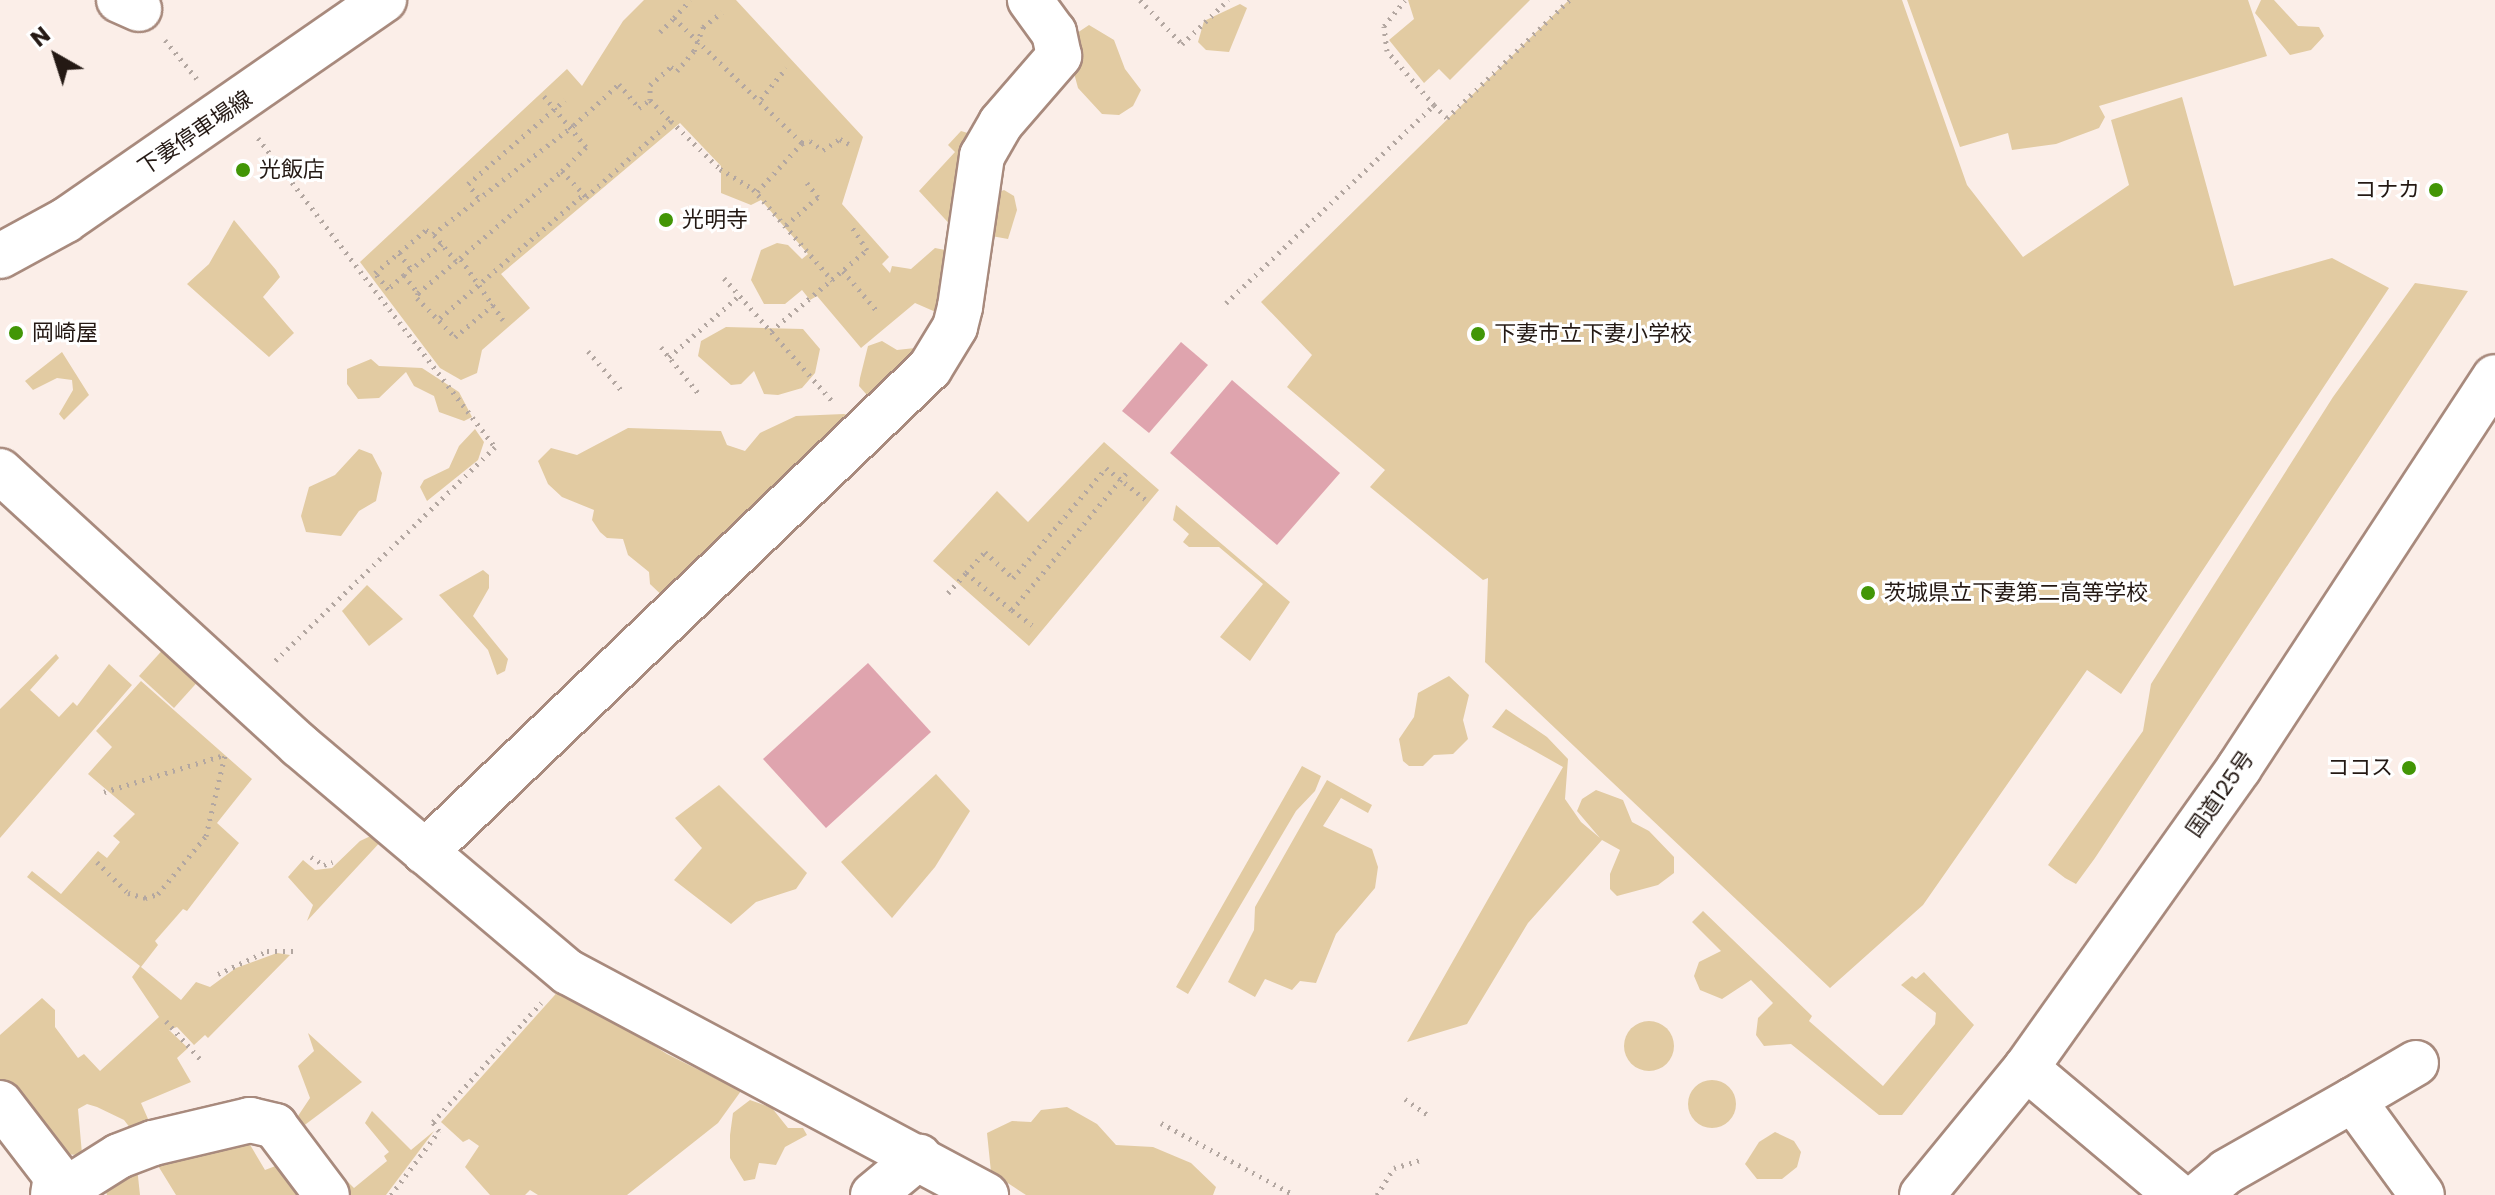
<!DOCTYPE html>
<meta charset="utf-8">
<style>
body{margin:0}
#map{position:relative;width:2495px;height:1195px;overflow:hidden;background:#fbeee8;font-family:Poppins,"Noto Sans JP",sans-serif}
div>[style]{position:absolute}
.green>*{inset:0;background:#e2cba2}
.round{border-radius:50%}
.water>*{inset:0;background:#dfa4ae}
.path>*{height:5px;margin-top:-2.5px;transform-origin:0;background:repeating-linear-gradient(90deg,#b3a7a1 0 2px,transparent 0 8px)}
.roads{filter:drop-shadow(2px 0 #a88a7d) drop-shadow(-2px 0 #a88a7d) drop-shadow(0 2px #a88a7d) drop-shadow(0 -2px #a88a7d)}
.minor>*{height:44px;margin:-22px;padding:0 22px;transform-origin:22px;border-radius:22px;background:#fff}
.major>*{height:44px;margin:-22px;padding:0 22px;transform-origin:22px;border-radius:22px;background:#fff}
.highway>*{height:44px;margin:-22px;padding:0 22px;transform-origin:22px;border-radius:22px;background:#fff}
.dots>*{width:22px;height:22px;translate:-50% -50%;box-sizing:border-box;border:4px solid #fff;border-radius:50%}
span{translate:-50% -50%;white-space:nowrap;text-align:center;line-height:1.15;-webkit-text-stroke:6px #fff;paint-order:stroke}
.street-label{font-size:22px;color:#241914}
.poi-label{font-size:22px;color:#241914}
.left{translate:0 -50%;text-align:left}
.right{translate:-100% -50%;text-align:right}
.north{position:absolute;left:16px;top:16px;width:80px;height:80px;-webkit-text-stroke:6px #fff;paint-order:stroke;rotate:321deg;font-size:22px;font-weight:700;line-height:32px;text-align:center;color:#241914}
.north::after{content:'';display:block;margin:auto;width:28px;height:36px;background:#241914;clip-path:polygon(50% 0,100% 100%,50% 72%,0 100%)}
</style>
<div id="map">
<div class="green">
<div style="clip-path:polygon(644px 0,736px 0,863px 137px,842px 204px,889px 257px,882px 264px,890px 273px,892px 266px,911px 269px,935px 248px,945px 250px,938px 313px,915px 303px,861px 348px,817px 296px,810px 300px,802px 290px,785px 304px,764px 304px,751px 280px,761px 250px,777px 243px,788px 245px,802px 259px,808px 254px,761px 200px,751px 205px,721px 193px,721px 166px,680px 123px,501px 274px,530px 308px,482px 350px,477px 373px,461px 380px,440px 368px,360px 262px,567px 69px,582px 86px,623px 21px)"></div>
<div style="clip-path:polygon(1408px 0,1530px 0,1450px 80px,1439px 69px,1424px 83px,1389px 40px,1414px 19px)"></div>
<div style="clip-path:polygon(1569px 0,1902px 0,1967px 185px,2023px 257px,2129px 185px,2111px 120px,2182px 97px,2234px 286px,2332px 258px,2389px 288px,2121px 694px,2087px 670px,1923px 905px,1830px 988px,1485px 662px,1488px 578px,1483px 580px,1370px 487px,1385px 470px,1287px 387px,1312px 355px,1261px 302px)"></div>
<div style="clip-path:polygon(1907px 0,2248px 0,2267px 56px,2099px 106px,2105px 117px,2099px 128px,2056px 144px,2012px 150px,2008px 133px,1960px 147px)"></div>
<div style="clip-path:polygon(2261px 0,2274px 0,2298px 26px,2319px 27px,2324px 36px,2311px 50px,2290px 55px,2255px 13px)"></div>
<div style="clip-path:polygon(1240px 4px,1247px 8px,1229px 52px,1206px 50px,1198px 42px,1204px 21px)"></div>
<div style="clip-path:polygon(1089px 25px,1114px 40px,1125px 69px,1141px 90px,1133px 106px,1119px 115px,1102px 114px,1078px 88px,1071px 62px,1074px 35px)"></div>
<div style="clip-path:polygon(961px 131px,981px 137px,956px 231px,919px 191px,955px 152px,948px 145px)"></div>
<div style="clip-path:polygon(1004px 190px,1014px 196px,1017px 210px,1008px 239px,986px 235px,992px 195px)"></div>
<div style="clip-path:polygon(234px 220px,276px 270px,280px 277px,263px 297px,294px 333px,269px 357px,187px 284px,209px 264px)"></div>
<div style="clip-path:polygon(2415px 283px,2468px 291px,2095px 858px,2076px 884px,2065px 878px,2048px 865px,2143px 731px,2151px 684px,2333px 397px)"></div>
<div style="clip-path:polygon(726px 327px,803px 329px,820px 349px,815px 373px,802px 388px,778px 395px,764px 394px,754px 371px,741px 384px,731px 385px,698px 356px,701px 341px)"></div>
<div style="clip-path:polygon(882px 341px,897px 350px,915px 348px,923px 356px,875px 404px,859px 386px,860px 378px,868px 346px)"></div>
<div style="clip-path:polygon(62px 352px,89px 395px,64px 420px,59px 414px,73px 390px,72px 380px,57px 378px,33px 390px,25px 381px)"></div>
<div style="clip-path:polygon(371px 359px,379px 366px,422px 368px,459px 392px,472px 417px,464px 421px,439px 412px,434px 396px,414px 386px,406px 372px,379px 398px,358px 399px,347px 384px,347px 369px)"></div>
<div style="clip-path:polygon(844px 414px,855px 417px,669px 602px,650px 584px,649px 572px,628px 555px,623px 539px,607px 538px,600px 532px,592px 520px,594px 510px,562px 497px,548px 484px,538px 461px,551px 448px,577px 455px,628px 428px,721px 431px,727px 445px,745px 451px,760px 433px,796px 416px)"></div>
<div style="clip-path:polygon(475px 429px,484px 442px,478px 460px,427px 501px,420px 487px,424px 480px,449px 468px,459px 446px)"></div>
<div style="clip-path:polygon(1104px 442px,1159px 490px,1029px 646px,933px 561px,997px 491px,1028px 522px)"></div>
<div style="clip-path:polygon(359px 449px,372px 454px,382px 473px,376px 501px,359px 511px,341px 536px,306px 532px,301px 516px,309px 487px,335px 475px)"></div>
<div style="clip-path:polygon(1176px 505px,1290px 602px,1250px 661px,1220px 637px,1263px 584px,1219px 547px,1189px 547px,1183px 542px,1189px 534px,1173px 520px)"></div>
<div style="clip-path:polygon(483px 570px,489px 575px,489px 588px,473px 616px,508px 659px,505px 671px,497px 675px,488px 650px,439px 595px)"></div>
<div style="clip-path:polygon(367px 585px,403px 619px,369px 646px,342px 611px)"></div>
<div style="clip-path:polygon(167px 645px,202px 677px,174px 708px,139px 676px)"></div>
<div style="clip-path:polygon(56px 654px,59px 658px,30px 690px,59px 717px,73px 702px,77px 706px,109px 664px,132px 685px,0 838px,0 709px)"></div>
<div style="clip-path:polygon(1449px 676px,1469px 695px,1463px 720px,1468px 739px,1453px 754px,1434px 755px,1423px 766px,1409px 766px,1403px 761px,1399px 739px,1414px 717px,1418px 693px)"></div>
<div style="clip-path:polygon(141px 681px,252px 779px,217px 823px,239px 843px,187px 911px,183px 909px,155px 941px,158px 945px,141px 967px,181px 1000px,196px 982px,210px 987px,236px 968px,277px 953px,290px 955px,208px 1038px,205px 1035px,194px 1045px,177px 1027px,169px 1030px,188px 1048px,177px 1058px,191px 1082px,141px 1103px,152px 1128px,134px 1133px,124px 1120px,97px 1107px,87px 1104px,78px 1109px,83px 1165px,78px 1155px,61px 1154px,0 1091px,0 1035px,42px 998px,55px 1010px,55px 1027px,78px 1058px,84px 1054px,100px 1071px,159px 1017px,132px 977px,140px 966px,27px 877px,32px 871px,61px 894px,98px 851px,107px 858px,120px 842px,113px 836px,135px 814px,88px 774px,112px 747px,96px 731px)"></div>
<div style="clip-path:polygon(1506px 709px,1547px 737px,1568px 759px,1565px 799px,1581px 822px,1600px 838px,1577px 811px,1582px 799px,1596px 790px,1623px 800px,1632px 822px,1649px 831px,1674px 857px,1674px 873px,1658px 885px,1617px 896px,1610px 889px,1610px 874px,1620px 850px,1602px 840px,1528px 923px,1467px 1024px,1407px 1042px,1563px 767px,1492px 727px)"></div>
<div style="clip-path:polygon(1302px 766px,1321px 776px,1315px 791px,1296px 811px,1188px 994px,1176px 987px)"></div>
<div style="clip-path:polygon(936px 774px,970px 811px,935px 867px,892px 918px,841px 862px)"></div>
<div style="clip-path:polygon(1327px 780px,1372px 805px,1368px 813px,1341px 798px,1323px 826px,1372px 849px,1378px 867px,1375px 888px,1336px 934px,1316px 983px,1300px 981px,1292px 990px,1265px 979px,1255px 997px,1228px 982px,1254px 930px,1255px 907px)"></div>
<div style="clip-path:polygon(719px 785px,807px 873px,796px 889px,756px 902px,731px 924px,674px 880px,702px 848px,675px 818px)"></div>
<div style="clip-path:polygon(377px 833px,384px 838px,307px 921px,313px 905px,288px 877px,303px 860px,315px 870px,332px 868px,360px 841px)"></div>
<div style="clip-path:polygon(1703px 911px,1812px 1016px,1809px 1021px,1883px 1086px,1935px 1024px,1936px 1013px,1901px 985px,1912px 976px,1916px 979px,1924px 972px,1974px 1025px,1902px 1115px,1879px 1115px,1791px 1044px,1764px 1046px,1756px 1035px,1758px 1018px,1773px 1003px,1751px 980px,1722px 999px,1700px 990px,1694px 976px,1699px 962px,1721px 951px,1692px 922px)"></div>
<div style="clip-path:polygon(562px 987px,667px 1054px,741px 1091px,718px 1123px,627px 1195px,538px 1195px,530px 1190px,525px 1195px,490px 1195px,465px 1167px,479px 1146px,469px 1139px,463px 1142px,441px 1122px)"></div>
<div class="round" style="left:1624px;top:1021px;width:50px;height:50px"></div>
<div style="clip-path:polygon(308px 1033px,362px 1082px,298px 1130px,296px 1119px,310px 1098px,298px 1066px,314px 1051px)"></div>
<div class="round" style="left:1688px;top:1080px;width:48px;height:48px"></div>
<div style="clip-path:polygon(750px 1100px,772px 1108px,788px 1128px,803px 1128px,807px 1135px,785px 1147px,776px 1165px,759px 1163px,755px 1179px,744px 1181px,730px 1158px,730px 1135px,733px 1113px)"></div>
<div style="clip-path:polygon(1067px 1107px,1097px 1124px,1116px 1145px,1153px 1147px,1191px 1163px,1216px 1187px,1213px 1195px,1026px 1195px,991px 1172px,987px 1133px,1012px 1121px,1031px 1122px,1041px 1110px)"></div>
<div style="clip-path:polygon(372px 1111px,411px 1150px,434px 1131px,386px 1195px,339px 1195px,343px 1177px,354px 1188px,387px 1161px,384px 1156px,389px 1152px,365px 1123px)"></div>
<div style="clip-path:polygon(1775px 1132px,1794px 1141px,1801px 1152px,1797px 1167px,1782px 1179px,1757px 1179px,1745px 1164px,1759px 1142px)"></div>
<div style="clip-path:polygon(246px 1138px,265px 1170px,286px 1162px,319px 1195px,176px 1195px,152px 1156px)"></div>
<div style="clip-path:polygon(136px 1158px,140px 1195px,107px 1195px,102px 1182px)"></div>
</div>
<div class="water">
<div style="clip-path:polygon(1181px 342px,1208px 365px,1149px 433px,1122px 411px)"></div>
<div style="clip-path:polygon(1232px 380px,1340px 473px,1277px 545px,1170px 453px)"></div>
<div style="clip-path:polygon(868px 663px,931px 732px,826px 828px,763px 759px)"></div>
</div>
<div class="path">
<div style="left:1140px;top:0;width:61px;rotate:46.3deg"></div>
<div style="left:1182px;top:44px;width:64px;rotate:-43.7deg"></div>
<div style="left:674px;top:18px;width:24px;rotate:-48deg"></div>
<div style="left:660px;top:32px;width:20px;rotate:-45deg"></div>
<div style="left:674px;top:18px;width:179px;rotate:44.3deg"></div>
<div style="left:802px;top:143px;width:68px;rotate:132.6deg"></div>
<div style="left:165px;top:40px;width:50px;rotate:50.6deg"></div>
<div style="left:544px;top:96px;width:66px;rotate:50.5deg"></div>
<div style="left:586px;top:147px;width:34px;rotate:135deg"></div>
<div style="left:761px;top:99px;width:40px;rotate:-51deg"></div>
<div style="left:650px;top:100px;width:15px;rotate:-90deg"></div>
<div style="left:650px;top:85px;width:28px;rotate:-41deg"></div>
<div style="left:671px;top:67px;width:7px;rotate:34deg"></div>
<div style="left:677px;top:71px;width:26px;rotate:-50deg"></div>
<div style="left:694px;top:51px;width:26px;rotate:-69deg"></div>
<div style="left:703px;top:27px;width:24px;rotate:-38deg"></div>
<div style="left:1434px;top:105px;width:18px;rotate:45deg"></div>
<div style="left:1447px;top:118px;width:170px;rotate:-44deg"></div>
<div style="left:258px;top:138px;width:389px;rotate:52.5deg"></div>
<div style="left:495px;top:447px;width:311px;rotate:135.8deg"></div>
<div style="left:802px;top:143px;width:8px;rotate:-14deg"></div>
<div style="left:810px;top:141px;width:16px;rotate:35deg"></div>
<div style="left:823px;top:150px;width:20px;rotate:-33deg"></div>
<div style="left:840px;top:139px;width:10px;rotate:29deg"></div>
<div style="left:478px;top:197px;width:16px;rotate:-128deg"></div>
<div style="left:468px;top:184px;width:128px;rotate:-40.9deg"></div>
<div style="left:786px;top:225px;width:43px;rotate:-41.2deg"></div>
<div style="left:818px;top:197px;width:18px;rotate:-128deg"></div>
<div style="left:442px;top:244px;width:49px;rotate:140.8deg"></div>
<div style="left:404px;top:275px;width:23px;rotate:52deg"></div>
<div style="left:418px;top:293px;width:50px;rotate:-40.1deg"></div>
<div style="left:399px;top:253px;width:20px;rotate:53deg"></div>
<div style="left:456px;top:261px;width:35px;rotate:-130deg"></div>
<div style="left:433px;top:234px;width:178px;rotate:-37.7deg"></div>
<div style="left:574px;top:125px;width:61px;rotate:-42.3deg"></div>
<div style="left:619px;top:84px;width:31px;rotate:50deg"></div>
<div style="left:639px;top:108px;width:14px;rotate:-36deg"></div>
<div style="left:650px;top:100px;width:30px;rotate:45deg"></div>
<div style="left:843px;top:271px;width:52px;rotate:49.6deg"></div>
<div style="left:404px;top:275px;width:21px;rotate:139deg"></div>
<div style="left:388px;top:289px;width:21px;rotate:-129deg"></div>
<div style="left:375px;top:273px;width:67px;rotate:-40.1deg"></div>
<div style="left:426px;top:230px;width:8px;rotate:30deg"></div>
<div style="left:724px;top:278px;width:167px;rotate:48.7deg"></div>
<div style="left:418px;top:293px;width:5px;rotate:101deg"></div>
<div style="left:417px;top:298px;width:54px;rotate:45.7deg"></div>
<div style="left:455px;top:337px;width:51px;rotate:-40.2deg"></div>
<div style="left:1226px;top:303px;width:287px;rotate:-43.6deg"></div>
<div style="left:1434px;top:105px;width:72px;rotate:-131deg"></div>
<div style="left:1387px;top:51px;width:25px;rotate:-97deg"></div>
<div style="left:1384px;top:26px;width:33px;rotate:-51deg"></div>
<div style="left:440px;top:318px;width:189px;rotate:-40.7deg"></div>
<div style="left:503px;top:320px;width:75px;rotate:-124.7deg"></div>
<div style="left:460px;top:258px;width:134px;rotate:-40.5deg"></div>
<div style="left:562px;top:171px;width:35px;rotate:47deg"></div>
<div style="left:586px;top:197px;width:114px;rotate:-41.8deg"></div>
<div style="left:671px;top:121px;width:69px;rotate:44.4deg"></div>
<div style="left:720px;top:169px;width:39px;rotate:31deg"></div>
<div style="left:753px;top:189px;width:121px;rotate:49deg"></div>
<div style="left:771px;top:331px;width:126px;rotate:-40.2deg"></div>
<div style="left:867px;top:250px;width:27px;rotate:-123deg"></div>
<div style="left:661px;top:347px;width:60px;rotate:51deg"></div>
<div style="left:588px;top:351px;width:54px;rotate:49.5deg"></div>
<div style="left:669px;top:357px;width:94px;rotate:-41.1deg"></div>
<div style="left:966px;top:573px;width:28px;rotate:-48deg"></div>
<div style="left:985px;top:552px;width:38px;rotate:43deg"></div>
<div style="left:1013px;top:578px;width:144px;rotate:-49.8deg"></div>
<div style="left:1106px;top:468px;width:50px;rotate:38.5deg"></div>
<div style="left:948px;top:593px;width:27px;rotate:-48deg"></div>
<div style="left:966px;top:573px;width:59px;rotate:38.8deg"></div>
<div style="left:1012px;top:610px;width:181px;rotate:-50.2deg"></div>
<div style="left:1012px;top:610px;width:25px;rotate:37deg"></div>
<div style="left:104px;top:792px;width:126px;rotate:-17.1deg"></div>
<div style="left:311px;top:857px;width:15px;rotate:32deg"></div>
<div style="left:324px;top:865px;width:9px;rotate:-21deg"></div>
<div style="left:97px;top:862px;width:44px;rotate:45deg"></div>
<div style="left:128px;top:893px;width:18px;rotate:16deg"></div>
<div style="left:145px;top:898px;width:14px;rotate:-17deg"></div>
<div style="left:158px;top:894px;width:75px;rotate:-50.4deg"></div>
<div style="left:206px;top:836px;width:83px;rotate:-76.8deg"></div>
<div style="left:218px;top:974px;width:54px;rotate:-25.1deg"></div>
<div style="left:267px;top:951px;width:26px"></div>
<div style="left:166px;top:1021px;width:52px;rotate:48.1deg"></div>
<div style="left:1405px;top:1099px;width:28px;rotate:35deg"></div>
<div style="left:1161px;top:1123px;width:151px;rotate:28.4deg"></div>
<div style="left:391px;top:1195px;width:80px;rotate:-53.1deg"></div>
<div style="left:439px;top:1131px;width:11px;rotate:-124deg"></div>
<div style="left:433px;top:1122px;width:161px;rotate:-47.8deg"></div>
<div style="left:1377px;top:1195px;width:32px;rotate:-58deg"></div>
<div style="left:1394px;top:1168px;width:28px;rotate:-17deg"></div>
</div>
<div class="roads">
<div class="minor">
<div style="left:119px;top:0;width:22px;rotate:24deg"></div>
<div style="left:0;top:471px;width:406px;rotate:42.5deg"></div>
<div style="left:299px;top:745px;width:352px;rotate:40.2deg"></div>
<div style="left:568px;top:972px;width:474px;rotate:28.1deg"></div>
<div style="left:425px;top:852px;width:699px;rotate:-43.78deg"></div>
<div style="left:930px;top:368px;width:48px;rotate:-58.6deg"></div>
<div style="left:955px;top:327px;width:21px;rotate:-76deg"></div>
<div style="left:960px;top:307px;width:153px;rotate:-81.7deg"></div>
<div style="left:982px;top:156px;width:38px;rotate:-60deg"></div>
<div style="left:1001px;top:123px;width:89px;rotate:-49.1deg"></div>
<div style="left:1059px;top:56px;width:24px;rotate:-102deg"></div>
<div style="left:1054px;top:33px;width:41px;rotate:-126deg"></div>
<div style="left:2026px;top:1068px;width:197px;rotate:40.1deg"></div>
<div style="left:2353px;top:1100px;width:73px;rotate:-30.4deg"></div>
<div style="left:0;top:1103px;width:92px;rotate:52.5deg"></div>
<div style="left:56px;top:1176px;width:19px;rotate:99deg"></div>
<div style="left:57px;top:1195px;width:73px;rotate:-32.2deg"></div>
<div style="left:119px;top:1156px;width:36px;rotate:-21deg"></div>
<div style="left:153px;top:1143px;width:100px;rotate:-13.3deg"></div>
<div style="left:250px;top:1120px;width:26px;rotate:13deg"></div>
<div style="left:275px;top:1126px;width:86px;rotate:53deg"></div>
<div style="left:873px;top:1195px;width:60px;rotate:-39.6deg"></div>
<div style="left:2199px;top:1195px;width:35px;rotate:-40deg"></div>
<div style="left:2226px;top:1172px;width:146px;rotate:-29.6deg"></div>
<div style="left:2353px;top:1100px;width:117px;rotate:54deg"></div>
</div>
<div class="major">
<div style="left:0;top:256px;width:75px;rotate:-28.6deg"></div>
<div style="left:66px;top:220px;width:387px;rotate:-34.7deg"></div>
</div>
<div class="highway">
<div style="left:1922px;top:1195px;width:164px;rotate:-50.7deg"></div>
<div style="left:2026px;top:1068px;width:368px;rotate:-54.6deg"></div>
<div style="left:2239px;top:768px;width:467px;rotate:-56.8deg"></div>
</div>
</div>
<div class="dots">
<div style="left:243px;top:170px;background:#429606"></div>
<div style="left:2436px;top:190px;background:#429606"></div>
<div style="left:666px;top:220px;background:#429606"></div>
<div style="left:16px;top:333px;background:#429606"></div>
<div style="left:1478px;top:334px;background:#429606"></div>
<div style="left:1868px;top:593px;background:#429606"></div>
<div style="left:2409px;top:768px;background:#429606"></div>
</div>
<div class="street-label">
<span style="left:195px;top:133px;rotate:-34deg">下妻停車場線</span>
<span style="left:2220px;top:794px;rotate:-55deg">国道125号</span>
</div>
<div class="poi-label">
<span class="left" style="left:259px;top:170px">光飯店</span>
<span class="right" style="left:2420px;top:190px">コナカ</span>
<span class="left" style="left:682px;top:220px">光明寺</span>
<span class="left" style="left:32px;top:333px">岡崎屋</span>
<span class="left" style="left:1494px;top:334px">下妻市立下妻小学校</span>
<span class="left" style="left:1884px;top:593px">茨城県立下妻第二高等学校</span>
<span class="right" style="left:2393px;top:768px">ココス</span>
</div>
<div class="north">N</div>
</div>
